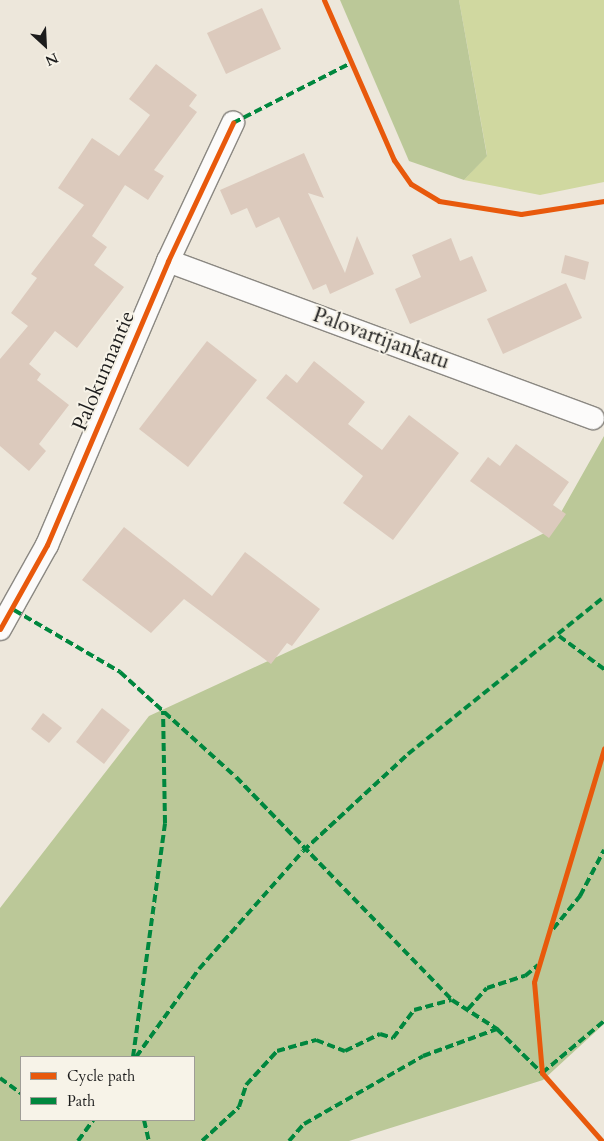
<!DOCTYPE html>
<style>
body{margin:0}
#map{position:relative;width:604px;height:1141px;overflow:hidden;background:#ede7db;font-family:Cardo,serif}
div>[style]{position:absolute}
.green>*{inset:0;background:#d0d8a0}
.forest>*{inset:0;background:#bbc898}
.building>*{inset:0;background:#dccabd}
.roads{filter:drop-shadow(1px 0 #8b8882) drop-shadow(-1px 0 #8b8882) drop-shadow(0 1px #8b8882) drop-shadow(0 -1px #8b8882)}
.street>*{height:22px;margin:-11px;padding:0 11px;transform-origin:11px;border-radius:11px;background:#fcfbfa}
.quiet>*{height:4px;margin-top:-2px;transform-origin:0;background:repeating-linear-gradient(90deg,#00873e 0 8px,transparent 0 12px)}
.cycleway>*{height:5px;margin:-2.5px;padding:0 2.5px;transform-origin:2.5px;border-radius:2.5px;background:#e8590c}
span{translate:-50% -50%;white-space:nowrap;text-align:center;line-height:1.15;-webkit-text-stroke:4px #f7f3e8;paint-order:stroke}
.street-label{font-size:21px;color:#1c1c1c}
.legend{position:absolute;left:20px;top:1056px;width:175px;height:65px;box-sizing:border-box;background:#f7f3e8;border:1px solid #9f9d96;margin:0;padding:6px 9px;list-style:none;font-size:15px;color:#1c1c1c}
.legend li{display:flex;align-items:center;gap:10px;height:25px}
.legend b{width:25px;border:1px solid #9f9d96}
.north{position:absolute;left:20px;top:20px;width:50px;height:50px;-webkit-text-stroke:4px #f7f3e8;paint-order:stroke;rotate:155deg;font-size:14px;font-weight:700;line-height:20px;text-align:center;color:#1c1c1c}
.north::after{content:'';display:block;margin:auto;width:18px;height:22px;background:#1c1c1c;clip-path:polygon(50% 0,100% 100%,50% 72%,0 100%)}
</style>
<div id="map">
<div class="green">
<div style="clip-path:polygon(459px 0,604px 0,604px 182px,540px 195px,464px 180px,487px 155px)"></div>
</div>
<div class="forest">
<div style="clip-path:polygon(340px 0,459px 0,487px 156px,464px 180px,409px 161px)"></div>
<div style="clip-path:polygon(evenodd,604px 436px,604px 1024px,543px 1080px,349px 1141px,0 1141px,0 908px,149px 716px,551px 530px,604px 436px,21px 1057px,194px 1057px,194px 1120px,21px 1120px,21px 1057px)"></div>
</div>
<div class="building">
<div style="clip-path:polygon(262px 8px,281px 49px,226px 74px,207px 33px)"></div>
<div style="clip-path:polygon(156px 64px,197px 95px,189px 106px,197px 112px,154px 170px,164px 176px,148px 200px,125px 185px,92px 236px,107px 247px,94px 265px,124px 287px,77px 348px,55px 331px,29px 364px,41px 374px,37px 380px,69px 405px,39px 444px,46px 451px,29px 471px,0 446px,0 359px,28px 326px,11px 313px,37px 278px,31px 274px,84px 205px,58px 188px,92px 138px,119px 156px,150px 115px,129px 99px)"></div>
<div style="clip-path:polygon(304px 153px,324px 198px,308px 193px,345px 273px,357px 236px,374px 274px,330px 294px,326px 284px,313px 290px,279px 217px,256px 228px,247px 208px,231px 215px,220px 190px)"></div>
<div style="clip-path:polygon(451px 238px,460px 261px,472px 256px,487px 291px,410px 324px,395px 289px,421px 277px,412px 255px)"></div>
<div style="clip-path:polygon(565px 255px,589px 262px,585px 280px,561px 273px)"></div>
<div style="clip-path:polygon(566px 283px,582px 318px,503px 354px,487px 319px)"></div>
<div style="clip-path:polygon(207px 341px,257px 380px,188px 467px,139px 429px)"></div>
<div style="clip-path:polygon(314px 361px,365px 402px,348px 424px,382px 450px,409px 415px,459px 453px,393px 540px,343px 503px,363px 476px,266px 398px,286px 374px,297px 383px)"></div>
<div style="clip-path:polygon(516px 444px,569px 482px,553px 505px,566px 514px,549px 538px,470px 481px,488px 457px,500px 466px)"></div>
<div style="clip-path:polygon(124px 527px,212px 596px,245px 552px,320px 609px,292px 646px,287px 643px,271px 664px,184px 599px,151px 633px,82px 580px)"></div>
<div style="clip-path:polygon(102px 708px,130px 730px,104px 764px,76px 742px)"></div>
<div style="clip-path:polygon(43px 713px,62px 728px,49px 743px,31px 729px)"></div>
</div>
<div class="roads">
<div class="street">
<div style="left:168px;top:261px;width:453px;rotate:20.3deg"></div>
<div style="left:0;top:629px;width:96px;rotate:-60.8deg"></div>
<div style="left:47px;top:545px;width:309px;rotate:-66.9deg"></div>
<div style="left:168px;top:261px;width:153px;rotate:-64.8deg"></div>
</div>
</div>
<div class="quiet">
<div style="left:233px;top:123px;width:130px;rotate:-27deg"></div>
<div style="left:14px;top:610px;width:123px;rotate:30.3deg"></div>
<div style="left:120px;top:672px;width:156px;rotate:42.2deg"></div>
<div style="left:236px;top:777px;width:310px;rotate:45.9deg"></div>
<div style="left:452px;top:1000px;width:54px;rotate:32.8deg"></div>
<div style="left:559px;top:636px;width:56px;rotate:36.3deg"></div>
<div style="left:553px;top:929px;width:43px;rotate:-50.7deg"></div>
<div style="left:580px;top:896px;width:52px;rotate:-62.4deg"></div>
<div style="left:468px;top:1009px;width:28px;rotate:-48deg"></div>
<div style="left:487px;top:988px;width:40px;rotate:-18deg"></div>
<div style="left:525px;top:976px;width:17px;rotate:-40deg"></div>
<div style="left:133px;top:1057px;width:236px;rotate:-82.2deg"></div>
<div style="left:165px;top:823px;width:112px;rotate:-91deg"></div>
<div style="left:136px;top:1057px;width:108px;rotate:-54.4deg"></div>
<div style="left:199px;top:969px;width:157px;rotate:-48.6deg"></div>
<div style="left:303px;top:851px;width:143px;rotate:-42.7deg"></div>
<div style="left:408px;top:754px;width:251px;rotate:-38.7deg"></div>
<div style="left:0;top:1078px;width:26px;rotate:36deg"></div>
<div style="left:144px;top:1120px;width:22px;rotate:77deg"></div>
<div style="left:78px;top:1141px;width:26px;rotate:-54deg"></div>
<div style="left:202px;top:1141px;width:50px;rotate:-42.6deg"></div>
<div style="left:239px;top:1107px;width:23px;rotate:-72deg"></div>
<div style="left:246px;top:1085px;width:46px;rotate:-47.6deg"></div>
<div style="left:277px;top:1051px;width:41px;rotate:-15.8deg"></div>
<div style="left:316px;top:1040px;width:31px;rotate:21deg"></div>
<div style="left:345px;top:1051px;width:39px;rotate:-26deg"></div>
<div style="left:380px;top:1034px;width:14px;rotate:17deg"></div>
<div style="left:393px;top:1038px;width:35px;rotate:-53deg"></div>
<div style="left:414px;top:1010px;width:39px;rotate:-15deg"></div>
<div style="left:289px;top:1141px;width:23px;rotate:-49deg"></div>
<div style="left:304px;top:1124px;width:137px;rotate:-29.7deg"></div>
<div style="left:423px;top:1056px;width:79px;rotate:-20deg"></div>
<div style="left:497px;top:1029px;width:63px;rotate:44.4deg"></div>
<div style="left:542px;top:1073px;width:81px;rotate:-40deg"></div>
</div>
<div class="cycleway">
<div style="left:324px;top:0;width:175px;rotate:66.4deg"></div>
<div style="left:394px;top:160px;width:29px;rotate:55deg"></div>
<div style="left:411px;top:184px;width:33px;rotate:31deg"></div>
<div style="left:439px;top:201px;width:83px;rotate:9deg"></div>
<div style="left:521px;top:214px;width:84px;rotate:-8.9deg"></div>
<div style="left:0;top:629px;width:96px;rotate:-60.8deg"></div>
<div style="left:47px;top:545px;width:309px;rotate:-66.9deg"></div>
<div style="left:168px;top:261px;width:153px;rotate:-64.8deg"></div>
<div style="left:602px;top:1141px;width:91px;rotate:-131.4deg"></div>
<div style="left:542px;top:1073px;width:91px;rotate:-95deg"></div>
<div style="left:534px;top:982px;width:244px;rotate:-73.3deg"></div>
</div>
<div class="street-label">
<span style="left:381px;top:339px;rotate:20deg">Palovartijankatu</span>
<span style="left:104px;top:371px;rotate:-67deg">Palokunnantie</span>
</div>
<ul class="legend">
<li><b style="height:6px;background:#e8590c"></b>Cycle path</li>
<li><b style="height:6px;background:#00873e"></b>Path</li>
</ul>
<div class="north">N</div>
</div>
